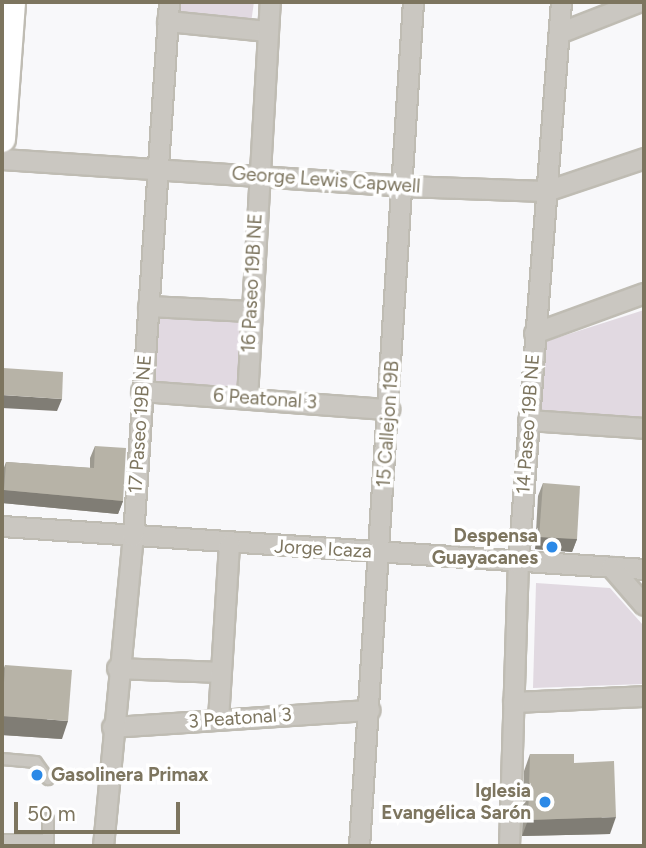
<!DOCTYPE html>
<meta charset="utf-8">
<style>
body{margin:0}
#map{position:relative;width:646px;height:848px;overflow:hidden;background:#f8f8fa;font-family:Figtree,sans-serif}
div>[style]{position:absolute}
.green>*{inset:0;background:#e1d9e1}
.roads{filter:drop-shadow(2px 0 #bfbcb3) drop-shadow(-2px 0 #bfbcb3) drop-shadow(0 2px #bfbcb3) drop-shadow(0 -2px #bfbcb3)}
.lane>*{height:10px;margin:-5px;padding:0 5px;transform-origin:5px;border-radius:5px;background:#cac7c1}
.street>*{height:19px;margin:-9.5px;padding:0 9.5px;transform-origin:9.5px;border-radius:9.5px;background:#cac7c1}
.secondary>*{height:26px;margin:-13px;padding:0 13px;transform-origin:13px;border-radius:13px;background:#fff}
.wall>*{inset:0;background:#9d9a90}
.shaded-wall>*{inset:0;background:#807d75}
.building>*{inset:0;background:#b7b3a7}
.dots>*{width:19px;height:19px;translate:-50% -50%;box-sizing:border-box;border:4px solid #fff;border-radius:50%}
span{translate:-50% -50%;white-space:nowrap;text-align:center;line-height:1.15;-webkit-text-stroke:7px #fff;paint-order:stroke}
.street-label{font-size:19px;color:#7d755f}
.poi-label{font-size:19px;color:#7d755f;font-weight:700}
.right{translate:-100% -50%;text-align:right}
.left{translate:0 -50%;text-align:left}
.frame{position:absolute;inset:0;border:4px solid #7d755f;pointer-events:none}
.scale{position:absolute;left:14px;top:802px;width:166px;height:32px;box-sizing:border-box;border:4px solid #7d755f;border-top:0;padding-left:9px;font-size:21px;line-height:24px;white-space:nowrap;color:#7d755f;-webkit-text-stroke:5px #fff;paint-order:stroke}
</style>
<div id="map">
<div class="green">
<div style="clip-path:polygon(175px 2px,254px 2px,251px 23px,174px 14px)"></div>
<div style="clip-path:polygon(148px 306px,250px 311px,247px 397px,141px 391px)"></div>
<div style="clip-path:polygon(644px 310px,644px 420px,540px 415px,547px 341px)"></div>
<div style="clip-path:polygon(536px 583px,610px 588px,643px 625px,644px 684px,533px 688px)"></div>
</div>
<div class="roads">
<div class="lane">
<div style="left:2px;top:759px;width:34px;rotate:5deg"></div>
<div style="left:36px;top:762px;width:21px;rotate:55deg"></div>
<div style="left:2px;top:840px;width:46px"></div>
<div style="left:48px;top:846px;width:27px;rotate:-90deg"></div>
</div>
<div class="street">
<div style="left:167px;top:21px;width:101px;rotate:5.7deg"></div>
<div style="left:559px;top:33px;width:85px;rotate:-21.4deg"></div>
<div style="left:2px;top:159px;width:403px;rotate:3.8deg"></div>
<div style="left:404px;top:186px;width:142px;rotate:2deg"></div>
<div style="left:546px;top:191px;width:103px;rotate:-18.6deg"></div>
<div style="left:148px;top:306px;width:102px;rotate:2.8deg"></div>
<div style="left:534px;top:333px;width:117px;rotate:-20deg"></div>
<div style="left:141px;top:391px;width:249px;rotate:4.2deg"></div>
<div style="left:247px;top:397px;width:396px;rotate:-86.7deg"></div>
<div style="left:528px;top:420px;width:116px;rotate:3.9deg"></div>
<div style="left:2px;top:526px;width:643px;rotate:3.83deg"></div>
<div style="left:611px;top:567px;width:50px;rotate:49deg"></div>
<div style="left:117px;top:668px;width:102px;rotate:2.2deg"></div>
<div style="left:513px;top:702px;width:131px;rotate:-2.6deg"></div>
<div style="left:218px;top:719px;width:175px;rotate:-86.4deg"></div>
<div style="left:112px;top:727px;width:258px;rotate:-3.8deg"></div>
<div style="left:103px;top:846px;width:311px;rotate:-84.5deg"></div>
<div style="left:133px;top:536px;width:535px;rotate:-86.14deg"></div>
<div style="left:359px;top:846px;width:846px;rotate:-86.34deg"></div>
<div style="left:509px;top:846px;width:283px;rotate:-88.2deg"></div>
<div style="left:518px;top:563px;width:563px;rotate:-85.62deg"></div>
</div>
<div class="secondary">
<div style="left:2px;top:139px;width:137px;rotate:-85.8deg"></div>
</div>
</div>
<div class="wall">
<div style="clip-path:polygon(95px 446px,123px 501px,118px 514px,2px 503px,2px 473px,6px 462px,90px 468px,90px 458px)"></div>
<div style="clip-path:polygon(543px 483px,577px 539px,572px 552px,535px 549px,538px 496px)"></div>
<div style="clip-path:polygon(5px 665px,62px 739px,2px 735px,2px 674px)"></div>
<div style="clip-path:polygon(530px 754px,574px 763px,610px 834px,522px 836px,524px 771px)"></div>
</div>
<div class="shaded-wall">
<div style="clip-path:polygon(2px 395px,62px 399px,57px 411px,2px 408px)"></div>
<div style="clip-path:polygon(4px 490px,123px 501px,118px 514px,2px 503px,2px 496px)"></div>
<div style="clip-path:polygon(539px 537px,577px 539px,572px 552px,535px 549px)"></div>
<div style="clip-path:polygon(2px 716px,68px 721px,62px 739px,2px 735px)"></div>
<div style="clip-path:polygon(616px 817px,610px 834px,522px 836px,528px 820px)"></div>
</div>
<div class="building">
<div style="clip-path:polygon(3px 368px,63px 372px,62px 399px,2px 395px)"></div>
<div style="clip-path:polygon(95px 446px,126px 448px,123px 501px,4px 490px,6px 462px,94px 468px)"></div>
<div style="clip-path:polygon(543px 483px,580px 486px,577px 539px,539px 537px)"></div>
<div style="clip-path:polygon(5px 665px,72px 670px,68px 721px,2px 716px)"></div>
<div style="clip-path:polygon(530px 754px,574px 754px,574px 763px,614px 761px,616px 817px,528px 820px)"></div>
</div>
<div class="dots">
<div style="left:552px;top:547px;background:#2b89e7"></div>
<div style="left:37px;top:775px;background:#2b89e7"></div>
<div style="left:545px;top:802px;background:#2b89e7"></div>
</div>
<div class="street-label">
<span style="left:326px;top:180px;rotate:4deg">George Lewis Capwell</span>
<span style="left:252px;top:283px;rotate:-87deg">16 Paseo 19B NE</span>
<span style="left:265px;top:399px;rotate:4deg">6 Peatonal 3</span>
<span style="left:140px;top:424px;rotate:-86deg">17 Paseo 19B NE</span>
<span style="left:388px;top:424px;rotate:-86deg">15 Callejon 19B</span>
<span style="left:528px;top:424px;rotate:-86deg">14 Paseo 19B NE</span>
<span style="left:323px;top:549px;rotate:3deg">Jorge Icaza</span>
<span style="left:240px;top:718px;rotate:-4deg">3 Peatonal 3</span>
</div>
<div class="poi-label">
<span class="right" style="left:538px;top:547px">Despensa<br>Guayacanes</span>
<span class="left" style="left:51px;top:775px">Gasolinera Primax</span>
<span class="right" style="left:531px;top:802px">Iglesia<br>Evangélica Sarón</span>
</div>
<div class="frame"></div>
<div class="scale">50 m</div>
</div>
